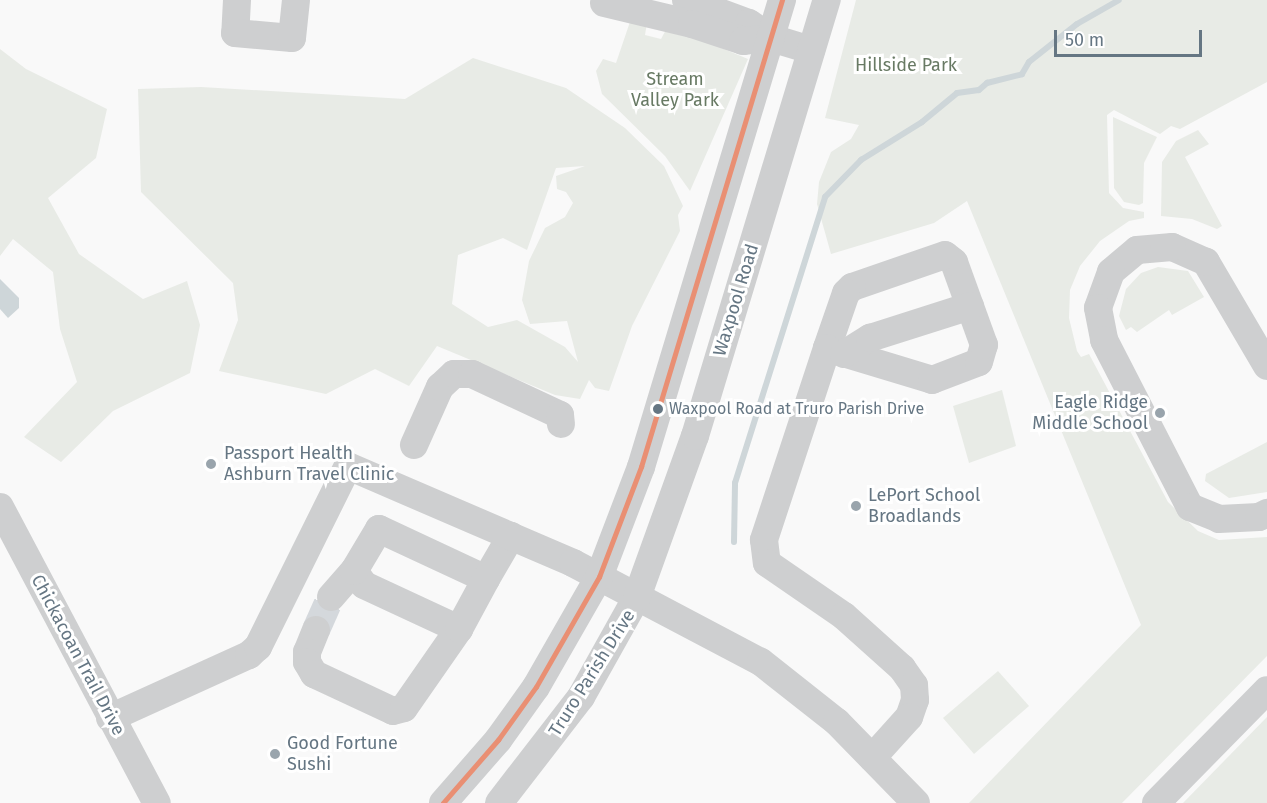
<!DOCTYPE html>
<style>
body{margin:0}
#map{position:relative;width:1267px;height:803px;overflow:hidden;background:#f9f9f9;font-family:"Fira Sans",sans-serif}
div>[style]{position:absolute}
.green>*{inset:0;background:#e8ebe6}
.water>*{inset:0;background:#ced6d9}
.stream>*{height:6px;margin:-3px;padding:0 3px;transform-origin:3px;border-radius:3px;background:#ced6d9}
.minor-tunnel>*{height:28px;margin-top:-14px;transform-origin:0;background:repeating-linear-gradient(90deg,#d4d8dc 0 28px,transparent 0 42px)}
.minor>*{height:28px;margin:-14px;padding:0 14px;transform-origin:14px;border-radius:14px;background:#cecfd0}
.bus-1>*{height:4.5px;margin:-2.25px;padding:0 2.25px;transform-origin:2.25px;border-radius:2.25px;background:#e98f73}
.dots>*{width:16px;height:16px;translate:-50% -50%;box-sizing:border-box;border:3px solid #fff;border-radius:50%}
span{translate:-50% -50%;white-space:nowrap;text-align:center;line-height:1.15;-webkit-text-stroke:6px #fff;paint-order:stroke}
.bus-label{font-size:16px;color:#657683}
.left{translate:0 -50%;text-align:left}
.park-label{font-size:18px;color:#687a64}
.street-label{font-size:18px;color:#657683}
.poi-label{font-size:18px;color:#657683}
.right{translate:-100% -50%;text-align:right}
.scale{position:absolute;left:1054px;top:30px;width:148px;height:27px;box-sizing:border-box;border:3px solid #657683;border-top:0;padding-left:8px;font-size:18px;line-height:21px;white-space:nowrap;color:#657683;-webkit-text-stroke:4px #fff;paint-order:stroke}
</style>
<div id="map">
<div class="green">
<div style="clip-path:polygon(856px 0,1267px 0,1267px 82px,1180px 129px,1171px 126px,1160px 134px,1114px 110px,1107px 115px,1109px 193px,1123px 208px,1144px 212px,1144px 218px,1129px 221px,1100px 241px,1080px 266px,1070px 290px,1069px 318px,1077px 351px,1081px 357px,1089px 354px,1168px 502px,1198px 531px,1219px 540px,1267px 537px,1267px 656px,1122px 803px,969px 803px,1141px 625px,967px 201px,934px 223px,831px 254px,817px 204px,819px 182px,831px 152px,851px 139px,859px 125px,825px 118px)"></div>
<div style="clip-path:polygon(633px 13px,648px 17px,645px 35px,661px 39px,668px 26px,748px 59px,690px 191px,665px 156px,602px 94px,596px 71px,603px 59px,616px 63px)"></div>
<div style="clip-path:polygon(0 49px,26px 69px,107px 109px,96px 158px,48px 198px,79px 254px,143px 299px,187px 281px,200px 325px,190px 373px,113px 411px,61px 462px,24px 437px,77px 382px,60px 329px,53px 272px,13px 239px,0 256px)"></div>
<div style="clip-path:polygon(evenodd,473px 58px,566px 88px,625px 128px,664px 166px,683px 206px,678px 215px,680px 231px,632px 326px,609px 391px,595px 388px,589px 380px,580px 399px,555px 395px,437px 346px,409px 386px,375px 369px,326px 394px,219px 371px,238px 320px,233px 283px,141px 192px,138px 89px,201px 87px,405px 99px,473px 58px,585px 166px,556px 176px,557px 189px,566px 192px,573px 203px,565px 217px,545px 228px,529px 261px,522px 300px,530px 324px,567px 321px,578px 362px,565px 347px,517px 320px,488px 327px,452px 304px,458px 255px,503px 238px,527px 250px,556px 168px,585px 166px)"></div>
<div style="clip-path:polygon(1113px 117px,1157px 137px,1144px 163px,1143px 203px,1139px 205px,1124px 202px,1114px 188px)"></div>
<div style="clip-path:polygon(1198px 130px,1209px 144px,1185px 157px,1222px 226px,1217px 229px,1192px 219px,1161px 216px,1162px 162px,1176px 141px)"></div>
<div style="clip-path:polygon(1158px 267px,1188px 271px,1204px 297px,1172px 315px,1169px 310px,1137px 332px,1131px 327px,1126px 330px,1119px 316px,1126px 289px,1141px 273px)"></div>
<div style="clip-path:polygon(1002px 390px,1016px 446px,969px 463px,953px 406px)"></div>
<div style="clip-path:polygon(1267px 442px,1267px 492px,1229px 498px,1205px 481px,1206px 474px)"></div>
<div style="clip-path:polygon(998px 671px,1029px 706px,974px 754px,943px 718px)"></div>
<div style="clip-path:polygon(1267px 717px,1267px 803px,1183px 803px)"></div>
</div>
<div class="water">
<div style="clip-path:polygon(0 279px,19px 298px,19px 308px,8px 318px,0 309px)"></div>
</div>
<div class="stream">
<div style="left:734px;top:542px;width:59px;rotate:-89deg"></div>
<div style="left:735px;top:483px;width:300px;rotate:-72.5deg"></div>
<div style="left:825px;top:197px;width:52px;rotate:-45.8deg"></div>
<div style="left:861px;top:160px;width:72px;rotate:-31.9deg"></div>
<div style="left:922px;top:122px;width:45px;rotate:-39.6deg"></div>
<div style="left:957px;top:93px;width:22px;rotate:-8deg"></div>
<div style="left:979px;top:90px;width:11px;rotate:-41deg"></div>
<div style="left:987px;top:83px;width:36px;rotate:-14deg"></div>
<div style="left:1022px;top:74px;width:14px;rotate:-60deg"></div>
<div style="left:1029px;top:62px;width:61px;rotate:-38.4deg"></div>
<div style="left:1077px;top:24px;width:48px;rotate:-29.7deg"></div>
</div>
<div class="minor-tunnel">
<div style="left:316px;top:630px;width:36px;rotate:-66deg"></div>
</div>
<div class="minor">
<div style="left:237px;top:0;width:33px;rotate:93deg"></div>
<div style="left:235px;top:33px;width:57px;rotate:5deg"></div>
<div style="left:292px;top:38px;width:38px;rotate:-84deg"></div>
<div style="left:686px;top:0;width:67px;rotate:20.1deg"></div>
<div style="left:749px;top:23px;width:27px;rotate:34deg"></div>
<div style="left:771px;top:38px;width:42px;rotate:16.7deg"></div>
<div style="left:604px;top:3px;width:90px;rotate:13.4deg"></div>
<div style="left:692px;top:24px;width:54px;rotate:18.4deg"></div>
<div style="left:743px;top:41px;width:28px;rotate:-6deg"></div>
<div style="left:827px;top:348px;width:110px;rotate:16.9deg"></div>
<div style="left:932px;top:380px;width:50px;rotate:-21deg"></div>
<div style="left:979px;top:362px;width:18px;rotate:-74deg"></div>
<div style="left:984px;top:345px;width:88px;rotate:-109.9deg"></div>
<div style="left:954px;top:262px;width:11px;rotate:-142deg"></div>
<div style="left:945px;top:255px;width:98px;rotate:161deg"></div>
<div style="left:852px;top:287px;width:8px;rotate:135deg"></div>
<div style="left:846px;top:293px;width:58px;rotate:109.1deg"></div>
<div style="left:827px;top:348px;width:202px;rotate:108.2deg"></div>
<div style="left:764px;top:540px;width:23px;rotate:83deg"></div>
<div style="left:767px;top:563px;width:93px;rotate:34.5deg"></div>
<div style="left:844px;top:616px;width:78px;rotate:41.9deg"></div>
<div style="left:902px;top:668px;width:21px;rotate:55deg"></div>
<div style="left:914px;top:685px;width:15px;rotate:86deg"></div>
<div style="left:915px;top:700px;width:18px;rotate:109deg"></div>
<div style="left:909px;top:717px;width:55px;rotate:132.1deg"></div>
<div style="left:844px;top:354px;width:31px;rotate:-32deg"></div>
<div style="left:870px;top:338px;width:105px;rotate:-17.7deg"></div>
<div style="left:1267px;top:366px;width:121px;rotate:-120.4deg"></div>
<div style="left:1206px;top:262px;width:37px;rotate:-156deg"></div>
<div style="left:1172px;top:247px;width:35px;rotate:175deg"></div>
<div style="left:1137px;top:250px;width:34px;rotate:140deg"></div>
<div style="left:1111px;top:272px;width:38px;rotate:110deg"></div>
<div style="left:1098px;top:308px;width:33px;rotate:79deg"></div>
<div style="left:1104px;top:340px;width:188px;rotate:62.8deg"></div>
<div style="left:1190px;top:507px;width:31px;rotate:22deg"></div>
<div style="left:1219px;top:519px;width:40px;rotate:-2.9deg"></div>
<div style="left:1259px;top:517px;width:9px;rotate:-27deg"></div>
<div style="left:414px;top:445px;width:64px;rotate:-65.9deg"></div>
<div style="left:440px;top:387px;width:19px;rotate:-43deg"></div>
<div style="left:454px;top:374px;width:18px"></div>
<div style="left:472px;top:374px;width:97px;rotate:25deg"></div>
<div style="left:560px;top:415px;width:9px;rotate:84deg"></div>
<div style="left:0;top:507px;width:335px;rotate:62.1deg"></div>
<div style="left:354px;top:571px;width:17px;rotate:54deg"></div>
<div style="left:364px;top:585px;width:105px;rotate:24.9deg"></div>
<div style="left:331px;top:597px;width:35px;rotate:-49deg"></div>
<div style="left:354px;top:571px;width:49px;rotate:-59.2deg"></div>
<div style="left:379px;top:529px;width:118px;rotate:25deg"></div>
<div style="left:486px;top:579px;width:50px;rotate:-59.8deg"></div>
<div style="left:316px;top:630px;width:24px;rotate:112deg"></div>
<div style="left:307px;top:652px;width:10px;rotate:90deg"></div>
<div style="left:307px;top:662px;width:14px;rotate:60deg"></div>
<div style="left:314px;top:674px;width:87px;rotate:25.1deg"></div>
<div style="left:393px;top:711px;width:11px;rotate:-15deg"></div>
<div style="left:404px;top:708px;width:96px;rotate:-55.2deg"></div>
<div style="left:459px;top:629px;width:57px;rotate:-61.6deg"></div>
<div style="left:110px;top:718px;width:153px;rotate:-24.4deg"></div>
<div style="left:249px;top:655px;width:12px;rotate:-42deg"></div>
<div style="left:258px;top:647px;width:202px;rotate:-63.6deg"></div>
<div style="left:348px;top:466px;width:245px;rotate:23.3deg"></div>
<div style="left:573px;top:563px;width:212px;rotate:27.8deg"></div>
<div style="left:761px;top:662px;width:97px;rotate:38.3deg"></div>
<div style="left:837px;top:722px;width:113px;rotate:45.7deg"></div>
<div style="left:443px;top:803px;width:84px;rotate:-48.9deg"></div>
<div style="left:498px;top:740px;width:65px;rotate:-54.4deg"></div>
<div style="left:536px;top:687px;width:127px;rotate:-60.2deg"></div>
<div style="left:599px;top:577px;width:118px;rotate:-69.1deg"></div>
<div style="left:641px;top:467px;width:488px;rotate:-73.2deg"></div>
<div style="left:499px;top:803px;width:134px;rotate:-52.3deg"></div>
<div style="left:581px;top:697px;width:115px;rotate:-60.8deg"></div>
<div style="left:637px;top:597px;width:171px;rotate:-70.2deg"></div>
<div style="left:695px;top:436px;width:456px;rotate:-73.2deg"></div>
<div style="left:1156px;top:803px;width:158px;rotate:-45.5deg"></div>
</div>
<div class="bus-1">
<div style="left:443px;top:803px;width:84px;rotate:-48.9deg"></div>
<div style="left:498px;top:740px;width:65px;rotate:-54.4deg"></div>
<div style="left:536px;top:687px;width:127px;rotate:-60.2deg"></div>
<div style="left:599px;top:577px;width:118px;rotate:-69.1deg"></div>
<div style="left:641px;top:467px;width:488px;rotate:-73.2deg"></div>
</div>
<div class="dots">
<div style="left:658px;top:409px;background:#657683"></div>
<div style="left:1160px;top:413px;background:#99a4ac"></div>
<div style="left:211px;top:464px;background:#99a4ac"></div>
<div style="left:856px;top:506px;background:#99a4ac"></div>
<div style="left:275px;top:754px;background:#99a4ac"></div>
</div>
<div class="bus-label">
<span class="left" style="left:669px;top:409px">Waxpool Road at Truro Parish Drive</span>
</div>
<div class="park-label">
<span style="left:906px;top:65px">Hillside Park</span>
<span style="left:675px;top:90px">Stream<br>Valley Park</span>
</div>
<div class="street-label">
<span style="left:736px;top:300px;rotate:-73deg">Waxpool Road</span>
<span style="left:78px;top:655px;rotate:62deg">Chickacoan Trail Drive</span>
<span style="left:592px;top:673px;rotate:-58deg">Truro Parish Drive</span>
</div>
<div class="poi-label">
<span class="right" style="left:1148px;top:413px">Eagle Ridge<br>Middle School</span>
<span class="left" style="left:224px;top:464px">Passport Health<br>Ashburn Travel Clinic</span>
<span class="left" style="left:868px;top:506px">LePort School<br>Broadlands</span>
<span class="left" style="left:287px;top:754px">Good Fortune<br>Sushi</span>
</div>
<div class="scale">50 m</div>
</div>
